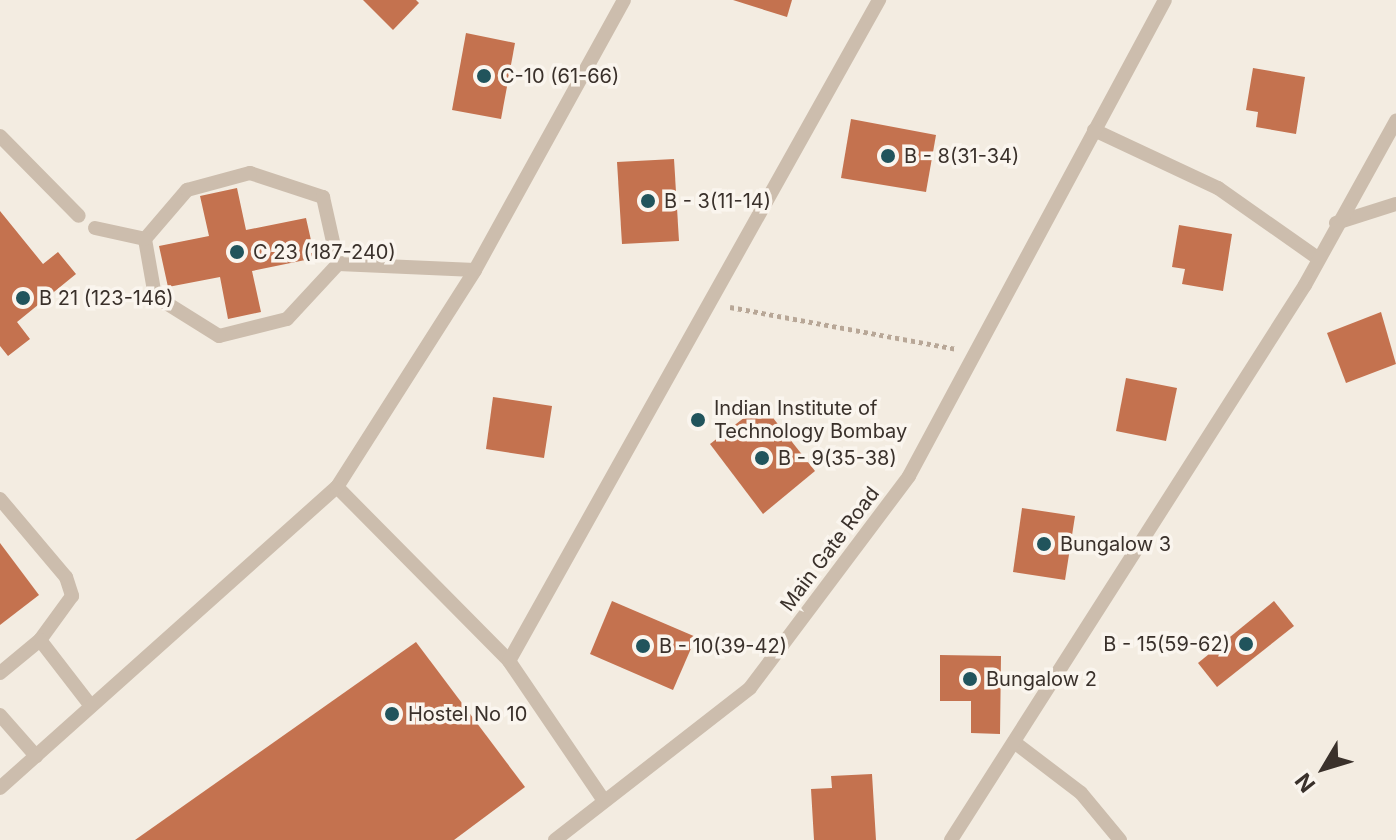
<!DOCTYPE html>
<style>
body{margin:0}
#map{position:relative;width:1396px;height:840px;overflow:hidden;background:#f3ece1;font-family:Inter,sans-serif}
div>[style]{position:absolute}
.building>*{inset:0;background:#c4724f}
.path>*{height:5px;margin-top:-2.5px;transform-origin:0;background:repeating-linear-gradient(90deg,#b8a797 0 4px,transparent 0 8px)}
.service>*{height:14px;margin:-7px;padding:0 7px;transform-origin:7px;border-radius:7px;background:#ccbdad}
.dots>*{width:22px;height:22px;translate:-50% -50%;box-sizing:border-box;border:4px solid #faf5ee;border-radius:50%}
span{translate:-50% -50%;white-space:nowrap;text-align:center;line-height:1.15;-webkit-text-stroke:7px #faf5ee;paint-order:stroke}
.poi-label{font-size:20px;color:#3a312b}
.left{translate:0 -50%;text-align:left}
.right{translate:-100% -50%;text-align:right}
.street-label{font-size:20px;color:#3a312b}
.north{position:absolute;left:1284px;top:728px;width:80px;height:80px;-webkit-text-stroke:6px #faf5ee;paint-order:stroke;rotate:232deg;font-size:22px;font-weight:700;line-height:32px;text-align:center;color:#3a312b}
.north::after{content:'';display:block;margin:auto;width:28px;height:36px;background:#3a312b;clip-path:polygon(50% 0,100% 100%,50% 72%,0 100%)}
</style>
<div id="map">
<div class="building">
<div style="clip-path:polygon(363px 0,416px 0,419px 3px,393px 30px)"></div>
<div style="clip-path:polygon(733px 0,792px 0,787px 17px)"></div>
<div style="clip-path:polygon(466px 33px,515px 43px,501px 119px,452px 110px)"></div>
<div style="clip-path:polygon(1253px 68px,1305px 77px,1296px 134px,1256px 127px,1258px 112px,1246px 110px)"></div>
<div style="clip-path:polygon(851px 119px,936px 135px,926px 192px,841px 178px)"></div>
<div style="clip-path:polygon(674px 159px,679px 241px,622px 244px,617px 162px)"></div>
<div style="clip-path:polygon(237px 188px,246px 230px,306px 218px,315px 258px,252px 271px,261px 312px,228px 319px,220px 277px,168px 287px,159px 246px,209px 236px,200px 196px)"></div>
<div style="clip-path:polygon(0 211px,43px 264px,58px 252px,76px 274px,17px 322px,30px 339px,8px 356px,0 346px)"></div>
<div style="clip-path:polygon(1179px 225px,1232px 234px,1223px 291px,1182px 284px,1185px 269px,1172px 267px)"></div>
<div style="clip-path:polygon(1381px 312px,1396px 364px,1346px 383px,1327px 333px)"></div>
<div style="clip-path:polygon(1126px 378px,1177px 388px,1166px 441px,1116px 431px)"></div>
<div style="clip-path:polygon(493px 397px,552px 406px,544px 458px,486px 449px)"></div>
<div style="clip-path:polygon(762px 404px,815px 471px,763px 514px,710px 444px)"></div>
<div style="clip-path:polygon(1022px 508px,1075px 516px,1065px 580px,1013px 572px)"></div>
<div style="clip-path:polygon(0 543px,39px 595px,0 625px)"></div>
<div style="clip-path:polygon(612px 601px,696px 637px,673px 690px,590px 654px)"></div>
<div style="clip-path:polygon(1274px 601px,1294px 626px,1217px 687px,1198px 663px)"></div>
<div style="clip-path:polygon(416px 642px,525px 787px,454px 840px,135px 840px)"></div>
<div style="clip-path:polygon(940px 655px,1001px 656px,1000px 734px,971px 733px,971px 701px,940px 701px)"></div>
<div style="clip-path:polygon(872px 774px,876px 840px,814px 840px,811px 789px,832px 788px,831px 776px)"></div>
</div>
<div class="path">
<div style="left:730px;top:307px;width:230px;rotate:10.5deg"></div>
</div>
<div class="service">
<div style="left:1094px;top:130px;width:137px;rotate:25.1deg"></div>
<div style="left:1218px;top:188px;width:120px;rotate:35.1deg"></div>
<div style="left:0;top:136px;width:112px;rotate:45.4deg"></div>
<div style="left:250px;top:173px;width:77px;rotate:18.2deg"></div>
<div style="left:323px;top:197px;width:69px;rotate:77.4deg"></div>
<div style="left:338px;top:264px;width:75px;rotate:132.8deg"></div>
<div style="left:287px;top:319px;width:70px;rotate:166deg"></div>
<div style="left:219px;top:336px;width:75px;rotate:-148deg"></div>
<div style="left:155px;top:296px;width:58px;rotate:-100deg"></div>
<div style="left:145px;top:239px;width:65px;rotate:-49.4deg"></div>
<div style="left:187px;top:190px;width:65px;rotate:-15.1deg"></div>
<div style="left:1336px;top:223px;width:63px;rotate:-17.6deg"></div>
<div style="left:95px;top:228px;width:51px;rotate:12.4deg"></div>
<div style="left:338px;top:264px;width:137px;rotate:2.5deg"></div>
<div style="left:337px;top:487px;width:245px;rotate:45.3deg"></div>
<div style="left:509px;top:661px;width:169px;rotate:55.8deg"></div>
<div style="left:0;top:499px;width:102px;rotate:49.8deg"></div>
<div style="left:66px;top:577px;width:20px;rotate:72deg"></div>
<div style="left:72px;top:596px;width:54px;rotate:126deg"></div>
<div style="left:40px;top:640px;width:52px;rotate:140.5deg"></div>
<div style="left:40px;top:640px;width:83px;rotate:52.3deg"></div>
<div style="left:509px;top:661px;width:758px;rotate:-60.76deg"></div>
<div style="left:0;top:715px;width:55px;rotate:48.7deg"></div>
<div style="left:1014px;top:742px;width:84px;rotate:37.3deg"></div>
<div style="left:1081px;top:793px;width:61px;rotate:50.3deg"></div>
<div style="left:0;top:788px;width:452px;rotate:-41.8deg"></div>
<div style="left:337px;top:487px;width:257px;rotate:-57.5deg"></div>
<div style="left:475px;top:270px;width:308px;rotate:-61.1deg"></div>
<div style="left:555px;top:840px;width:247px;rotate:-37.9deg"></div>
<div style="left:750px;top:688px;width:265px;rotate:-53.1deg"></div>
<div style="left:909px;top:476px;width:540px;rotate:-61.73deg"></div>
<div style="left:951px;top:840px;width:658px;rotate:-57.47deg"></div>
<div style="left:1305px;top:285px;width:188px;rotate:-61deg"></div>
</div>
<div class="dots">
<div style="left:484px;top:76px;background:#21545c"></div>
<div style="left:888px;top:156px;background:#21545c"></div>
<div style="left:648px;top:201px;background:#21545c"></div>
<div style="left:237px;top:252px;background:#21545c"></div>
<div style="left:23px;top:298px;background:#21545c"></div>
<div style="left:698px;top:420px;background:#21545c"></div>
<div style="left:762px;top:458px;background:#21545c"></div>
<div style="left:1044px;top:544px;background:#21545c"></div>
<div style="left:1246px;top:644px;background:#21545c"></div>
<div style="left:643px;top:646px;background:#21545c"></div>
<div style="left:970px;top:679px;background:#21545c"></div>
<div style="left:392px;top:714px;background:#21545c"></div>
</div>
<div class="poi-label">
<span class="left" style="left:500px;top:76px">C-10 (61-66)</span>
<span class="left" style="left:904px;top:156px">B - 8(31-34)</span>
<span class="left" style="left:664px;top:201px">B - 3(11-14)</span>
<span class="left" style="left:253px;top:252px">C 23 (187-240)</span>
<span class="left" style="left:39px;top:298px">B 21 (123-146)</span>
<span class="left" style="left:714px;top:420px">Indian Institute of<br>Technology Bombay</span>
<span class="left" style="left:778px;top:458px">B - 9(35-38)</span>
<span class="left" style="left:1060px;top:544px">Bungalow 3</span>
<span class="right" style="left:1230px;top:644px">B - 15(59-62)</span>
<span class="left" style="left:659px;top:646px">B - 10(39-42)</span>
<span class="left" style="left:986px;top:679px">Bungalow 2</span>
<span class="left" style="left:408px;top:714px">Hostel No 10</span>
</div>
<div class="street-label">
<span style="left:830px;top:549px;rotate:-53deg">Main Gate Road</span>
</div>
<div class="north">N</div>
</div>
